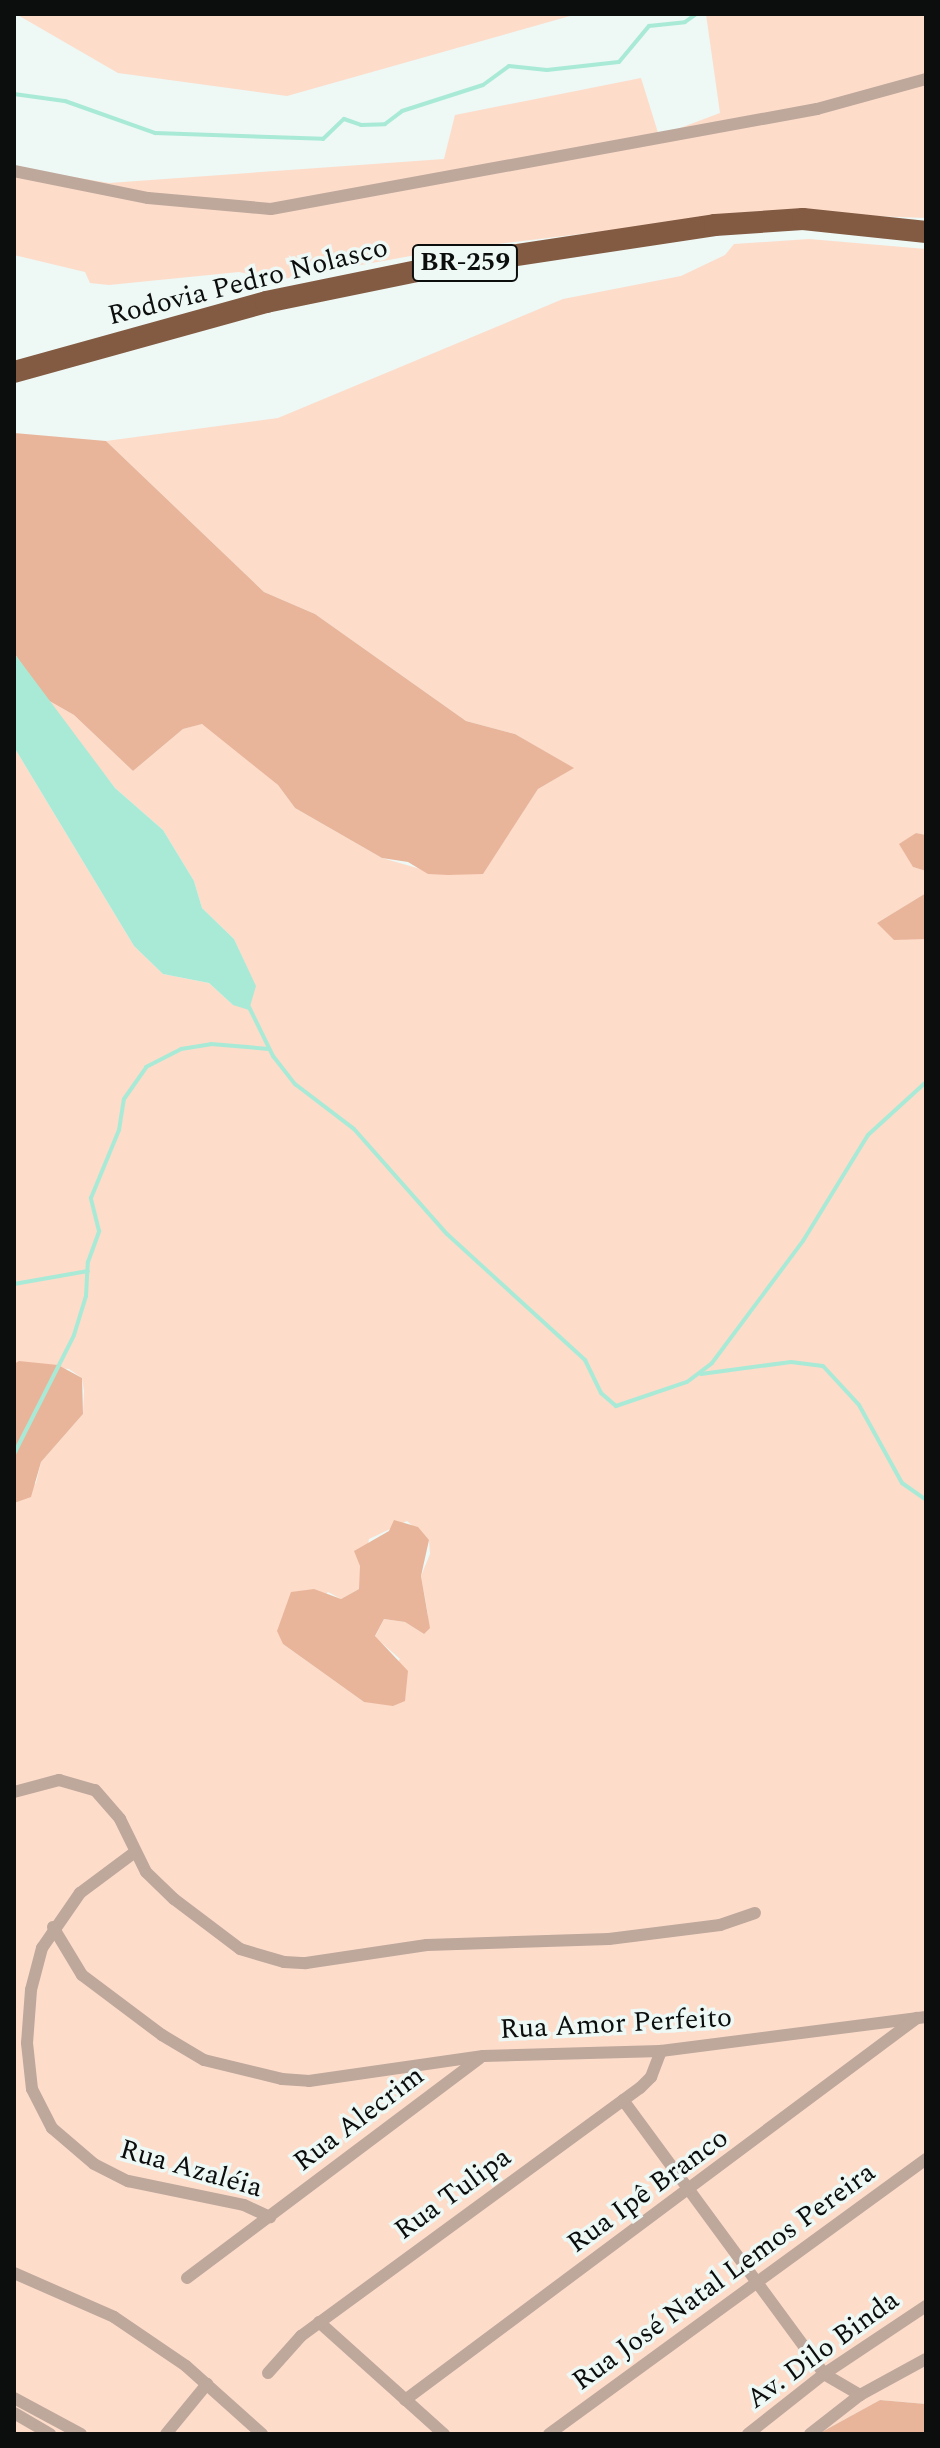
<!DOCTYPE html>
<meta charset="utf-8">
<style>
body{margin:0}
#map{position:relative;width:940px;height:2448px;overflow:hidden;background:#eef8f5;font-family:Spectral,serif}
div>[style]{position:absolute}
.green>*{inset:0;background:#fddcca}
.forest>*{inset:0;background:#e9b59a}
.water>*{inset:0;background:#a9ead7}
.stream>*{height:4px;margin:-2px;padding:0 2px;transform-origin:2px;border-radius:2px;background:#a9ead7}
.minor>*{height:12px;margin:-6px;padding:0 6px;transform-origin:6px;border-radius:6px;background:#bea79b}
.trunk>*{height:22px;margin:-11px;padding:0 11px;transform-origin:11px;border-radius:11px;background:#835a42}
span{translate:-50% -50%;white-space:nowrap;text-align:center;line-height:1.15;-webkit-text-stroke:7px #eef8f5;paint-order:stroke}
.shield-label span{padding:2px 6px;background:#eef8f5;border:2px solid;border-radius:6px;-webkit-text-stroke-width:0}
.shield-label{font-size:26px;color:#0b0e0d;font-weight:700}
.street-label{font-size:28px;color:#0b0e0d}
.frame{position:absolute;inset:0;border:16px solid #0b0e0d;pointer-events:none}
</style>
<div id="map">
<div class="green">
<div style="clip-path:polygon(16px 14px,577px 14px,287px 96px,118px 73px)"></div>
<div style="clip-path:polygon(706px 14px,926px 14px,926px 218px,793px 213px,647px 226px,438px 251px,278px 280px,239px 272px,109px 285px,90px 283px,85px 272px,14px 255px,14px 167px,109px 183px,444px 159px,455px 115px,641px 78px,659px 136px,720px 113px)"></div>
<div style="clip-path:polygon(evenodd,809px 239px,926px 249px,926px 835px,915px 833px,913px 867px,926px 871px,926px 893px,877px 923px,926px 939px,926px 2404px,880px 2400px,818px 2434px,14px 2434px,14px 1503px,36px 1483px,41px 1462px,83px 1414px,84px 1391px,82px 1378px,69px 1369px,14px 1364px,14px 747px,134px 946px,163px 974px,209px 983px,233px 1005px,251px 997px,251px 977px,234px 939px,202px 908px,194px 881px,163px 830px,115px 788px,46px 699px,74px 715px,133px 771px,183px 729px,201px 724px,211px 728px,278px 785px,295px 808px,382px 858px,438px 874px,483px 873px,538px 789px,573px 768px,515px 734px,466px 721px,315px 614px,264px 592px,106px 441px,278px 418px,563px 299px,681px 276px,725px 255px,734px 244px,809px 239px,407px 1521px,429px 1540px,430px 1554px,421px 1576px,428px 1615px,424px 1634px,405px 1622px,384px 1619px,375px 1637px,400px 1659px,364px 1702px,283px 1644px,328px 1592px,341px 1599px,359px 1589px,369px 1539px,407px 1521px)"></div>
</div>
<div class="forest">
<div style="clip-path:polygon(14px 433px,106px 441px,264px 592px,315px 614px,466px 721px,515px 734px,574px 768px,538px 789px,483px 874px,448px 875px,428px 874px,408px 862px,382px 858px,295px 808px,278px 785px,202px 724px,183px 729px,133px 771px,74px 715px,46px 699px,14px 653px)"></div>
<div style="clip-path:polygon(916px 833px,926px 835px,926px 871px,913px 867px,899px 844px)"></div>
<div style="clip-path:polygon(926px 893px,926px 939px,894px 940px,877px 923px)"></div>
<div style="clip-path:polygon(19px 1361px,58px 1365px,82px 1378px,83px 1414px,41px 1462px,31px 1497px,14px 1503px,14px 1364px)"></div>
<div style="clip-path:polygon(394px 1520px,418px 1527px,429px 1540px,421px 1576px,430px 1628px,424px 1634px,405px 1622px,384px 1619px,375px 1636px,408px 1671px,405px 1701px,393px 1706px,364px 1702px,283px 1644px,277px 1631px,291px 1592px,314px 1589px,341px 1599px,359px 1589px,360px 1566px,354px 1551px,389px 1531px)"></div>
<div style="clip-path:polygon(880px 2400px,926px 2404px,926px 2434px,818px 2434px)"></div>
</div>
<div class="water">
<div style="clip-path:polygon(14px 653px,115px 788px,163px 830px,194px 881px,202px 908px,234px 939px,256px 986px,249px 1010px,233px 1005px,209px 983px,163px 974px,134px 946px,14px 747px)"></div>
</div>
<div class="stream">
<div style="left:704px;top:14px;width:14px"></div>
<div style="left:14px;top:94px;width:51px;rotate:7.8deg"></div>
<div style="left:65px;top:101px;width:96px;rotate:19.6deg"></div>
<div style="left:155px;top:133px;width:168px;rotate:2deg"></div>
<div style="left:323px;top:139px;width:29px;rotate:-44deg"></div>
<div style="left:344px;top:119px;width:18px;rotate:19deg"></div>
<div style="left:361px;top:125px;width:24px;rotate:-2deg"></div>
<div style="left:385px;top:124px;width:21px;rotate:-37deg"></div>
<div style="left:402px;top:111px;width:85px;rotate:-17.8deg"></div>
<div style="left:483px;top:85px;width:32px;rotate:-36deg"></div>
<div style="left:509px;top:66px;width:38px;rotate:6deg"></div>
<div style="left:547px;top:70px;width:72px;rotate:-6.3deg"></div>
<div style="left:619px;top:62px;width:47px;rotate:-50.2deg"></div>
<div style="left:649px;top:26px;width:36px;rotate:-6deg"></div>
<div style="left:685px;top:22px;width:14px;rotate:-36deg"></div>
<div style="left:249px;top:1007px;width:55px;rotate:63.9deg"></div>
<div style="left:273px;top:1056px;width:36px;rotate:52deg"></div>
<div style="left:295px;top:1084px;width:74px;rotate:37.3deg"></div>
<div style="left:354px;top:1129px;width:140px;rotate:48.5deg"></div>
<div style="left:447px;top:1234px;width:187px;rotate:42.4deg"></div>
<div style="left:585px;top:1360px;width:37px;rotate:64deg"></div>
<div style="left:601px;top:1393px;width:20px;rotate:41deg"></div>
<div style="left:616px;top:1406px;width:75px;rotate:-18.7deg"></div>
<div style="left:687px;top:1382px;width:31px;rotate:-37deg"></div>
<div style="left:712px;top:1363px;width:152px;rotate:-53.3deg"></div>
<div style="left:803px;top:1241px;width:124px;rotate:-58.5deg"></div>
<div style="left:868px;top:1135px;width:79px;rotate:-42.4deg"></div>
<div style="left:14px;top:1284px;width:75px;rotate:-10deg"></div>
<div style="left:701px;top:1374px;width:91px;rotate:-7.6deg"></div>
<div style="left:791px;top:1362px;width:32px;rotate:7deg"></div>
<div style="left:823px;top:1366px;width:53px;rotate:47.3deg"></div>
<div style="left:859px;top:1405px;width:89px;rotate:61.1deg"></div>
<div style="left:902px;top:1483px;width:29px;rotate:35deg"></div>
<div style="left:14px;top:1454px;width:133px;rotate:-63.2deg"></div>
<div style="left:74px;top:1335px;width:41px;rotate:-72.9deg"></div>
<div style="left:86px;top:1296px;width:34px;rotate:-87deg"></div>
<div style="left:88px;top:1262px;width:33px;rotate:-70deg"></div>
<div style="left:99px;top:1231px;width:34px;rotate:-104deg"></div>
<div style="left:91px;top:1198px;width:74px;rotate:-67.6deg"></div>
<div style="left:119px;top:1130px;width:31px;rotate:-81deg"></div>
<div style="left:124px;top:1099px;width:39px;rotate:-55deg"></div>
<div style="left:146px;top:1067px;width:39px;rotate:-27deg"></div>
<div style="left:181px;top:1049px;width:30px;rotate:-9deg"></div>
<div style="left:211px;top:1044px;width:58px;rotate:4.9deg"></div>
</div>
<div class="minor">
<div style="left:14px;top:171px;width:137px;rotate:11.4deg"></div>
<div style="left:148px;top:198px;width:123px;rotate:5.1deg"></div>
<div style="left:271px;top:209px;width:555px;rotate:-10.38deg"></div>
<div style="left:817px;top:109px;width:113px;rotate:-15.4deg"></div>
<div style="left:14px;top:1792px;width:47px;rotate:-14.9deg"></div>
<div style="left:59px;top:1780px;width:37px;rotate:16deg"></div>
<div style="left:95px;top:1790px;width:38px;rotate:49deg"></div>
<div style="left:120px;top:1819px;width:59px;rotate:63.9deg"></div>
<div style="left:146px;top:1872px;width:39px;rotate:44deg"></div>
<div style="left:174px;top:1899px;width:83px;rotate:37.1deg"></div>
<div style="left:240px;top:1949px;width:46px;rotate:16.5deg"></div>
<div style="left:284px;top:1962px;width:22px;rotate:3deg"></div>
<div style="left:306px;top:1963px;width:122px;rotate:-8.5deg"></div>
<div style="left:427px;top:1945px;width:182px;rotate:-1.9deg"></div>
<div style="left:609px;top:1939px;width:112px;rotate:-7.2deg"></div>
<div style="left:720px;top:1925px;width:37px;rotate:-19deg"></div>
<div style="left:135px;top:1852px;width:69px;rotate:143.3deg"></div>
<div style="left:80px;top:1893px;width:67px;rotate:124.6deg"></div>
<div style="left:42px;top:1948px;width:43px;rotate:104.7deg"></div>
<div style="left:31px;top:1990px;width:53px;rotate:94.3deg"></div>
<div style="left:27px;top:2043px;width:46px;rotate:83.8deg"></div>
<div style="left:32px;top:2089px;width:44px;rotate:62.9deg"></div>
<div style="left:52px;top:2128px;width:55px;rotate:40.6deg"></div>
<div style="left:94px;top:2164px;width:38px;rotate:27deg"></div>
<div style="left:128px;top:2181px;width:118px;rotate:11.7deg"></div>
<div style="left:244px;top:2205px;width:29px;rotate:25deg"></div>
<div style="left:53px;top:1927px;width:56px;rotate:58.9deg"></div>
<div style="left:82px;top:1975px;width:100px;rotate:36.9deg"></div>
<div style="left:162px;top:2035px;width:49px;rotate:30.8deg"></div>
<div style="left:204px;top:2060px;width:80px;rotate:13.7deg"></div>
<div style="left:282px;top:2079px;width:27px;rotate:4deg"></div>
<div style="left:309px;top:2081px;width:176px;rotate:-8.2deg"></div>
<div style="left:483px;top:2056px;width:178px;rotate:-1.6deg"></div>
<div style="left:661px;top:2051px;width:267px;rotate:-7.3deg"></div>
<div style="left:623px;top:2100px;width:340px;rotate:53.7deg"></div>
<div style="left:824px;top:2374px;width:42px;rotate:30.3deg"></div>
<div style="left:14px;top:2273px;width:109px;rotate:23.7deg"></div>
<div style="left:114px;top:2317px;width:87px;rotate:34.2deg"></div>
<div style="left:186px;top:2366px;width:102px;rotate:41.8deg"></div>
<div style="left:187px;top:2278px;width:366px;rotate:-36.9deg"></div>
<div style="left:319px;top:2322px;width:168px;rotate:41.9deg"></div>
<div style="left:268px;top:2373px;width:50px;rotate:-48.3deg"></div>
<div style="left:301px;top:2336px;width:420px;rotate:-36.2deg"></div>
<div style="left:640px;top:2088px;width:16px;rotate:-45deg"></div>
<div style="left:651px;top:2077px;width:28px;rotate:-69deg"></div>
<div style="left:14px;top:2398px;width:76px;rotate:28.2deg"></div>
<div style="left:405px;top:2400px;width:639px;rotate:-36.73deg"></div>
<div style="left:14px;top:2413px;width:42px;rotate:30.3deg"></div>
<div style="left:166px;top:2434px;width:65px;rotate:-50.6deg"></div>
<div style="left:549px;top:2434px;width:467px;rotate:-36.1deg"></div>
<div style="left:748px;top:2434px;width:97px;rotate:-38.3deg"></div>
<div style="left:824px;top:2374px;width:123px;rotate:-33.7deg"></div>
<div style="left:810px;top:2434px;width:63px;rotate:-38deg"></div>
<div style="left:860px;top:2395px;width:75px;rotate:-28.6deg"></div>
</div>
<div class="trunk">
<div style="left:14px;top:372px;width:262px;rotate:-15.5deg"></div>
<div style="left:266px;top:302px;width:168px;rotate:-11.6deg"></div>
<div style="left:431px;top:268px;width:287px;rotate:-8.6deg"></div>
<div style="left:715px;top:225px;width:88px;rotate:-3.9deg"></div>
<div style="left:803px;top:219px;width:124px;rotate:6deg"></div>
</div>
<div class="shield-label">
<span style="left:465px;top:263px">BR-259</span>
</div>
<div class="street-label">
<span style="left:248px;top:282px;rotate:-14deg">Rodovia Pedro Nolasco</span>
<span style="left:616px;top:2024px;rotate:-3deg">Rua Amor Perfeito</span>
<span style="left:359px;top:2119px;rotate:-37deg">Rua Alecrim</span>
<span style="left:191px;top:2169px;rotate:16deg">Rua Azaléia</span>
<span style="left:648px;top:2191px;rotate:-36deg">Rua Ipê Branco</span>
<span style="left:453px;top:2194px;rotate:-36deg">Rua Tulipa</span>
<span style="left:724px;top:2277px;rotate:-36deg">Rua José Natal Lemos Pereira</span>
<span style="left:823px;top:2350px;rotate:-36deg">Av. Dilo Binda</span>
</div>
<div class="frame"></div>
</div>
